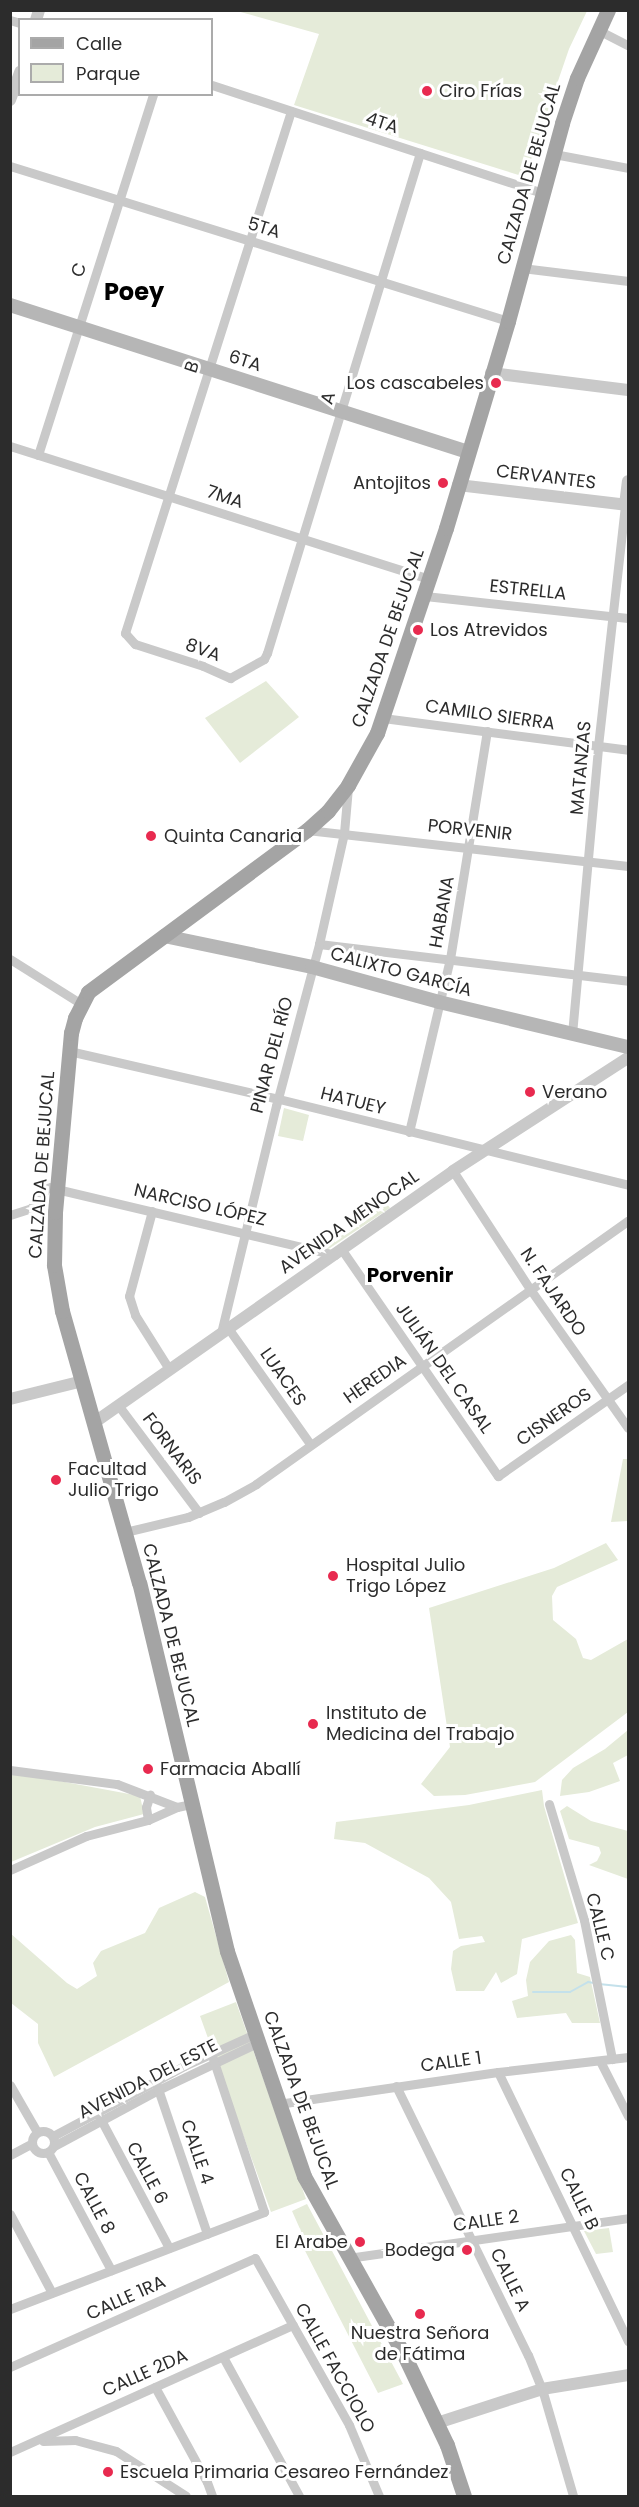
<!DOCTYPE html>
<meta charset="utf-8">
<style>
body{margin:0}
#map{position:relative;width:639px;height:2507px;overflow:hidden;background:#fff;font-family:Poppins,sans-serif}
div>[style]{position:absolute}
.green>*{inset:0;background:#e5ebd9}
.stream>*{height:2px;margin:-1px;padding:0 1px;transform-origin:1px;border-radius:1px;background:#c4e1eb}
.minor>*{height:9px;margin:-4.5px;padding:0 4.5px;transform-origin:4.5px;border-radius:4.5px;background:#c9c9c9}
.minor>.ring{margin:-4.5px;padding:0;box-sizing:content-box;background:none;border:9px solid #c9c9c9;border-radius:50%}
.tertiary>*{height:12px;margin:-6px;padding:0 6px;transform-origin:6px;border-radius:6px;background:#c9c9c9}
.secondary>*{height:14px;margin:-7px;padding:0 7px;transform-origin:7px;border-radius:7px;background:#b6b6b6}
.primary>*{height:15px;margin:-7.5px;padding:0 7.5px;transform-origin:7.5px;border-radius:7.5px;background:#a4a4a4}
.dots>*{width:16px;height:16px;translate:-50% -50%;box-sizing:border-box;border:3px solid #fff;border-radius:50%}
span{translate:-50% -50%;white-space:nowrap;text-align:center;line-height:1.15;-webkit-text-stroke:6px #fff;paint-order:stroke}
.poi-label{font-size:18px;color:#2c2c2c}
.left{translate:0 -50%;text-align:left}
.right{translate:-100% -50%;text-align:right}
.street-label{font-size:18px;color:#2c2c2c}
.neighbourhood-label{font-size:20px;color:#000;font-weight:700}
.district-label{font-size:24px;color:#000;font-weight:700}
.frame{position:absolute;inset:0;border:12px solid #2c2c2c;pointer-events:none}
.legend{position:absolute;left:18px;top:18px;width:195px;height:78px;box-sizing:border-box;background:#fff;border:2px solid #ababab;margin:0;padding:8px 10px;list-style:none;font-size:18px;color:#2c2c2c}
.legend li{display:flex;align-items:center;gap:12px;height:30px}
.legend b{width:30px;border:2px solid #ababab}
</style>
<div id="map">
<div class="green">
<div style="clip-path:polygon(237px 11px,587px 10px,587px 11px,569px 49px,525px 177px,294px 105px,319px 34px)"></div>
<div style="clip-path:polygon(266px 681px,299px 717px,240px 763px,205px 718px)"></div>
<div style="clip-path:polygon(284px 1108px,309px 1115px,303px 1141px,278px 1136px)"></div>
<div style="clip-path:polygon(387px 1204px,390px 1208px,327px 1250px,328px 1245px)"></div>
<div style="clip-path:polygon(623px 1459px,628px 1459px,628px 1521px,611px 1522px)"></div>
<div style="clip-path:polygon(606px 1543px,618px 1560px,557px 1587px,552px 1596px,553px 1620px,576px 1639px,583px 1658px,591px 1660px,628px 1639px,628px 1712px,535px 1782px,465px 1795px,434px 1796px,421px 1784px,450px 1747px,429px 1608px,554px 1568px)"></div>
<div style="clip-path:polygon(628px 1730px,628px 1755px,613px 1763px,620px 1781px,589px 1792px,560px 1796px,562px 1780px,573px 1768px,605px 1749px)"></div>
<div style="clip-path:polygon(11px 1772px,140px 1796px,144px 1814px,95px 1827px,11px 1862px)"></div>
<div style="clip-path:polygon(542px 1790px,544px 1806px,578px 1923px,522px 1939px,517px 1974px,501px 1983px,496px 1972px,484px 1991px,456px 1991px,451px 1969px,453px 1951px,461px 1946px,485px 1942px,482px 1936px,459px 1939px,451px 1902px,429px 1878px,365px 1843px,334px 1839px,336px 1822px,469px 1805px)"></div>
<div style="clip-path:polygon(567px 1806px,591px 1821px,628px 1831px,628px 1879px,589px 1865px,597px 1861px,601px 1853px,599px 1847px,569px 1839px,560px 1811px)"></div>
<div style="clip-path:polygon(195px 1892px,205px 1897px,229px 1982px,54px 2077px,38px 2043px,38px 2024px,11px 2003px,10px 1933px,67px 1983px,77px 1989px,97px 1976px,93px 1963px,101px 1951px,145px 1933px,159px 1908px)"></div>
<div style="clip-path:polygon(571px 1935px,575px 1940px,577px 1973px,590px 1977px,600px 2023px,572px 2023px,566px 2013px,517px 2018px,512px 2001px,528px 1996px,526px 1980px,530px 1962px,549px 1941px)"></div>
<div style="clip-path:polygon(236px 2002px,306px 2199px,271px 2212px,200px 2016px)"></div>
<div style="clip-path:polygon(307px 2204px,403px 2384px,378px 2393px,300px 2241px,300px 2229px,292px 2211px)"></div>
<div style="clip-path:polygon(609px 2228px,613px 2252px,596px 2254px,584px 2231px)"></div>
</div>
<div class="stream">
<div style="left:599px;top:1984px;width:29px;rotate:6deg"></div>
<div style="left:533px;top:1992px;width:37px"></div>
<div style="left:570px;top:1992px;width:21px;rotate:-29deg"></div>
<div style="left:588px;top:1982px;width:6px;rotate:9deg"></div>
</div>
<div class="minor">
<div style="left:10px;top:20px;width:10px;rotate:17deg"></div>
<div style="left:598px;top:30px;width:34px;rotate:27deg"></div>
<div style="left:212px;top:85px;width:348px;rotate:18.1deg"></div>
<div style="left:291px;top:111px;width:548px;rotate:107.64deg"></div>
<div style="left:125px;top:633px;width:15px;rotate:48deg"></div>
<div style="left:135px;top:644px;width:71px;rotate:17.9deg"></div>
<div style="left:203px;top:666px;width:30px;rotate:24deg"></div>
<div style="left:230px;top:678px;width:39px;rotate:-29deg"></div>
<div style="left:264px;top:659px;width:7px;rotate:-63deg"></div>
<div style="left:267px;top:653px;width:523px;rotate:-72.99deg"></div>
<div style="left:554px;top:154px;width:75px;rotate:10.7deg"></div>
<div style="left:10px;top:166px;width:522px;rotate:17.29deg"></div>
<div style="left:522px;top:268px;width:107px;rotate:7deg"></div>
<div style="left:10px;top:446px;width:441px;rotate:17.6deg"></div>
<div style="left:38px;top:455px;width:379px;rotate:-72.3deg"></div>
<div style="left:425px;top:596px;width:204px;rotate:6.2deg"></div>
<div style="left:383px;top:718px;width:247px;rotate:7.4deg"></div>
<div style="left:307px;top:830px;width:323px;rotate:6.4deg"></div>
<div style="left:319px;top:944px;width:311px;rotate:6.8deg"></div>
<div style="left:10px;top:959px;width:83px;rotate:32.2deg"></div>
<div style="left:572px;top:1034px;width:289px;rotate:-84.8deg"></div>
<div style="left:598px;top:746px;width:243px;rotate:-83.6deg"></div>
<div style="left:69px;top:1051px;width:215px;rotate:12.9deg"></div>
<div style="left:279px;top:1099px;width:359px;rotate:13.8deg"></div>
<div style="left:409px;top:1132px;width:178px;rotate:-76.7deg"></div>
<div style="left:450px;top:959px;width:231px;rotate:-80.8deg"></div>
<div style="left:453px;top:1171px;width:141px;rotate:56.9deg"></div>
<div style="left:530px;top:1289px;width:170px;rotate:54.8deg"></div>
<div style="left:152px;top:1211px;width:88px;rotate:105.1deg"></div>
<div style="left:129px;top:1296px;width:20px;rotate:72deg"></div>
<div style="left:135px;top:1315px;width:64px;rotate:57.8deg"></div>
<div style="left:10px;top:1215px;width:22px;rotate:-18deg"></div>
<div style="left:31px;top:1208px;width:27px;rotate:-51deg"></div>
<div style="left:48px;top:1187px;width:295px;rotate:13.3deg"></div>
<div style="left:342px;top:1250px;width:275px;rotate:55.4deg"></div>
<div style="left:498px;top:1476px;width:159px;rotate:-35deg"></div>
<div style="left:228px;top:1328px;width:142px;rotate:54.7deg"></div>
<div style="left:221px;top:1333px;width:234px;rotate:-76.4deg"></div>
<div style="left:276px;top:1106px;width:168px;rotate:-75.1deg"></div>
<div style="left:319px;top:944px;width:114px;rotate:-77.3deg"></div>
<div style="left:344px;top:833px;width:46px;rotate:-85deg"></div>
<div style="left:118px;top:1405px;width:135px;rotate:53.1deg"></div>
<div style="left:125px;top:1532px;width:65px;rotate:-13.4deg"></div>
<div style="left:188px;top:1517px;width:39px;rotate:-23deg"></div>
<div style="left:224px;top:1502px;width:37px;rotate:-29deg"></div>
<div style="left:256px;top:1484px;width:456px;rotate:-35.3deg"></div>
<div style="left:10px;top:1770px;width:108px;rotate:7.5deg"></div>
<div style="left:117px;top:1784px;width:64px;rotate:21deg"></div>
<div style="left:549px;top:1804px;width:121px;rotate:73.2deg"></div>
<div style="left:584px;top:1920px;width:142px;rotate:78.6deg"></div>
<div style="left:148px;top:1820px;width:13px;rotate:-99deg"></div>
<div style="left:146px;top:1807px;width:13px;rotate:-72deg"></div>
<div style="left:10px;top:1870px;width:83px;rotate:-24.1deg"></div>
<div style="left:86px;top:1836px;width:64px;rotate:-14.5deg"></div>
<div style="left:148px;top:1820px;width:32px;rotate:-24deg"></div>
<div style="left:177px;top:1807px;width:14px;rotate:-12deg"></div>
<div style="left:600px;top:2061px;width:62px;rotate:63deg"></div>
<div style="left:498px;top:2072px;width:299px;rotate:64.2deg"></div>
<div style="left:10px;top:2085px;width:54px;rotate:60.1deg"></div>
<div style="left:157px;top:2086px;width:156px;rotate:71.3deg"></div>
<div style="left:396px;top:2086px;width:300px;rotate:63.9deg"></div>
<div style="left:528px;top:2355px;width:37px;rotate:68deg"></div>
<div style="left:542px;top:2389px;width:111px;rotate:73.8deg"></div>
<div style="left:278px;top:2104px;width:222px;rotate:-8.3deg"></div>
<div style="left:498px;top:2072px;width:131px;rotate:-6.6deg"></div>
<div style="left:100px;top:2118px;width:147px;rotate:62deg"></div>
<div class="ring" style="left:32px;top:2131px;width:13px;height:13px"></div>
<div style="left:53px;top:2136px;width:149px;rotate:-28.1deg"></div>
<div style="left:184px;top:2066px;width:78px;rotate:-24.3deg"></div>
<div style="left:54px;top:2146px;width:118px;rotate:-28.3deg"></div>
<div style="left:158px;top:2090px;width:110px;rotate:-25.4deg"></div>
<div style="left:48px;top:2152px;width:134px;rotate:61.9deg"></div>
<div style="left:10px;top:2155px;width:24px;rotate:-28deg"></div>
<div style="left:10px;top:2214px;width:89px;rotate:62deg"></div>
<div style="left:348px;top:2258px;width:283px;rotate:-8.1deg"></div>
<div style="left:10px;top:2309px;width:272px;rotate:-20.9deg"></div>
<div style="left:264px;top:2212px;width:168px;rotate:-108.4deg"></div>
<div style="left:223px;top:2357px;width:158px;rotate:61.3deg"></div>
<div style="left:10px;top:2367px;width:268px;rotate:-24deg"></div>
<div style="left:255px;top:2258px;width:192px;rotate:60.6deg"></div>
<div style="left:349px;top:2425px;width:77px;rotate:67.1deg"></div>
<div style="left:155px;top:2387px;width:108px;rotate:61.3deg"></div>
<div style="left:207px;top:2482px;width:15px;rotate:70deg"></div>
<div style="left:43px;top:2441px;width:32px;rotate:-2deg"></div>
<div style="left:75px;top:2440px;width:42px;rotate:15deg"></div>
<div style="left:116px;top:2451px;width:83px;rotate:32.7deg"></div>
<div style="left:10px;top:2452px;width:310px;rotate:-24.2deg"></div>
</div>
<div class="tertiary">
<div style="left:36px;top:20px;width:10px;rotate:-73deg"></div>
<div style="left:10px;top:100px;width:30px;rotate:-70deg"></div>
<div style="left:491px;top:373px;width:138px;rotate:7.1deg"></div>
<div style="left:458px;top:485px;width:171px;rotate:6.7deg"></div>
<div style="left:625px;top:505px;width:24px;rotate:-83deg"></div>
<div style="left:10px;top:1399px;width:75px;rotate:-13.9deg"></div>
<div style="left:95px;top:1422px;width:437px;rotate:-35deg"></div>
<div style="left:453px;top:1171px;width:208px;rotate:-32.9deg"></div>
<div style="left:437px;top:2423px;width:110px;rotate:-17.9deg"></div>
<div style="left:542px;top:2389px;width:87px;rotate:-9.2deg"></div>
</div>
<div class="secondary">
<div style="left:10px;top:305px;width:481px;rotate:17.8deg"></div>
<div style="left:164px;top:936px;width:151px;rotate:11.8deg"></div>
<div style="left:312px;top:967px;width:132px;rotate:15.4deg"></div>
<div style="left:439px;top:1002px;width:194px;rotate:13.4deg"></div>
</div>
<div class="primary">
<div style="left:464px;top:2496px;width:54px;rotate:-108.4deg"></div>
<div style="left:447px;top:2445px;width:100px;rotate:-115.5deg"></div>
<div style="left:404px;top:2355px;width:205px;rotate:-119.2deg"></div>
<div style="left:304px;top:2176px;width:238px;rotate:-108.9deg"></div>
<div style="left:227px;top:1951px;width:378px;rotate:-103.4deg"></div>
<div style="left:139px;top:1583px;width:283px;rotate:-105.8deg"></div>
<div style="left:62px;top:1311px;width:47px;rotate:-99.9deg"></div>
<div style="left:54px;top:1265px;width:53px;rotate:-88.9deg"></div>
<div style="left:55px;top:1212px;width:180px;rotate:-84.9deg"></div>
<div style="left:71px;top:1033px;width:16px;rotate:-75deg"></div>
<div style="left:75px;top:1018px;width:29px;rotate:-63deg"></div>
<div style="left:88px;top:992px;width:272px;rotate:-36.5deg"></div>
<div style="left:307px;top:830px;width:28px;rotate:-42deg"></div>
<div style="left:328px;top:811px;width:33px;rotate:-52deg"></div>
<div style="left:348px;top:785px;width:60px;rotate:-60.9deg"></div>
<div style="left:377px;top:733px;width:216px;rotate:-71.4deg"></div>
<div style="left:446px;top:528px;width:216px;rotate:-73.3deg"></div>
<div style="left:508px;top:321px;width:205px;rotate:-74.7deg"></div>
<div style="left:562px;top:123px;width:47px;rotate:-71.6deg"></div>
<div style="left:577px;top:78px;width:75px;rotate:-65.5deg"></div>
</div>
<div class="dots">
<div style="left:427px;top:91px;background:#e82a4f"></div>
<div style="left:496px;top:383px;background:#e82a4f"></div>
<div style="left:443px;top:483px;background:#e82a4f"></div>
<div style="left:418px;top:630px;background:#e82a4f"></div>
<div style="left:151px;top:836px;background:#e82a4f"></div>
<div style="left:530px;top:1092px;background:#e82a4f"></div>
<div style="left:56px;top:1480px;background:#e82a4f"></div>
<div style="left:333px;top:1576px;background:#e82a4f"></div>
<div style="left:313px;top:1724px;background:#e82a4f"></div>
<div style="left:148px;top:1769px;background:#e82a4f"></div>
<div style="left:360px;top:2242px;background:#e82a4f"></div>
<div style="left:467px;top:2250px;background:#e82a4f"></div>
<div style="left:420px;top:2314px;background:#e82a4f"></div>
<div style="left:108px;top:2472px;background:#e82a4f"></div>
</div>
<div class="poi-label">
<span class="left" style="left:439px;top:91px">Ciro Frías</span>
<span class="right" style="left:484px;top:383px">Los cascabeles</span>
<span class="right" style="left:431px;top:483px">Antojitos</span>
<span class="left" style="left:430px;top:630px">Los Atrevidos</span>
<span class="left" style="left:164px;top:836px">Quinta Canaria</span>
<span class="left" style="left:542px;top:1092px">Verano</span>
<span class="left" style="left:68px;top:1480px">Facultad<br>Julio Trigo</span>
<span class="left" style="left:346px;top:1576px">Hospital Julio<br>Trigo López</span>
<span class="left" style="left:326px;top:1724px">Instituto de<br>Medicina del Trabajo</span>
<span class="left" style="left:160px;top:1769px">Farmacia Aballí</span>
<span class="right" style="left:348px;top:2242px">El Arabe</span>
<span class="right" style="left:455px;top:2250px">Bodega</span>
<span style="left:420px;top:2344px">Nuestra Señora<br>de Fátima</span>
<span class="left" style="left:120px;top:2472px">Escuela Primaria Cesareo Fernández</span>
</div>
<div class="street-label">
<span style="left:382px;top:123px;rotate:18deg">4TA</span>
<span style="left:529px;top:174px;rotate:-74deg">CALZADA DE BEJUCAL</span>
<span style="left:264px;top:228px;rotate:17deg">5TA</span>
<span style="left:79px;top:270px;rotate:-72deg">C</span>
<span style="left:245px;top:361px;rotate:18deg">6TA</span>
<span style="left:192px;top:367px;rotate:-72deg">B</span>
<span style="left:328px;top:398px;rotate:-73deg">A</span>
<span style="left:546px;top:477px;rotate:7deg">CERVANTES</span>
<span style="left:225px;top:497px;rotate:18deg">7MA</span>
<span style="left:528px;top:590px;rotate:6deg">ESTRELLA</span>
<span style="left:388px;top:638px;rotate:-71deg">CALZADA DE BEJUCAL</span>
<span style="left:203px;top:650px;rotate:20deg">8VA</span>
<span style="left:490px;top:715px;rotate:8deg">CAMILO SIERRA</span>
<span style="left:581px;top:768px;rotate:-85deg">MATANZAS</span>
<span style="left:470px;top:830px;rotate:6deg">PORVENIR</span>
<span style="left:442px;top:912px;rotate:-80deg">HABANA</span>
<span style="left:401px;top:972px;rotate:15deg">CALIXTO GARCÍA</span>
<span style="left:272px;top:1055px;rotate:-75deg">PINAR DEL RÍO</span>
<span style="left:353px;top:1101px;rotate:14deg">HATUEY</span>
<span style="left:42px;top:1165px;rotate:-86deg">CALZADA DE BEJUCAL</span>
<span style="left:200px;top:1205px;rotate:13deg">NARCISO LÓPEZ</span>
<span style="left:349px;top:1222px;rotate:-35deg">AVENIDA MENOCAL</span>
<span style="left:553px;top:1292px;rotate:56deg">N. FAJARDO</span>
<span style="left:444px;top:1368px;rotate:55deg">JULIÁN DEL CASAL</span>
<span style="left:283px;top:1377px;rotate:55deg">LUACES</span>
<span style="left:375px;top:1379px;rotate:-35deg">HEREDIA</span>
<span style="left:554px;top:1417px;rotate:-35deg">CISNEROS</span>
<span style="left:172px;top:1449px;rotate:53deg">FORNARIS</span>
<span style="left:171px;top:1635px;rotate:76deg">CALZADA DE BEJUCAL</span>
<span style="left:600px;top:1927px;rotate:76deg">CALLE C</span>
<span style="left:451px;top:2062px;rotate:-8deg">CALLE 1</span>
<span style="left:148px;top:2079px;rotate:-27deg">AVENIDA DEL ESTE</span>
<span style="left:301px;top:2100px;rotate:70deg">CALZADA DE BEJUCAL</span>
<span style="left:197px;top:2152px;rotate:71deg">CALLE 4</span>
<span style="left:147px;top:2173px;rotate:62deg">CALLE 6</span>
<span style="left:579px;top:2199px;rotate:64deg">CALLE B</span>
<span style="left:94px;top:2203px;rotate:62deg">CALLE 8</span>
<span style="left:486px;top:2221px;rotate:-8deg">CALLE 2</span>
<span style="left:510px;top:2280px;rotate:64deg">CALLE A</span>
<span style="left:126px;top:2298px;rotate:-24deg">CALLE 1RA</span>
<span style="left:335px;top:2368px;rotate:61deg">CALLE FACCIOLO</span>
<span style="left:145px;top:2373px;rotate:-24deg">CALLE 2DA</span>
</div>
<div class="neighbourhood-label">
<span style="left:410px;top:1275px">Porvenir</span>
</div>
<div class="district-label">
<span style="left:134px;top:292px">Poey</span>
</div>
<div class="frame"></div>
<ul class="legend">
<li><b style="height:8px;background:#a4a4a4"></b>Calle</li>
<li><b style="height:16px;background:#e5ebd9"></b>Parque</li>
</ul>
</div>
